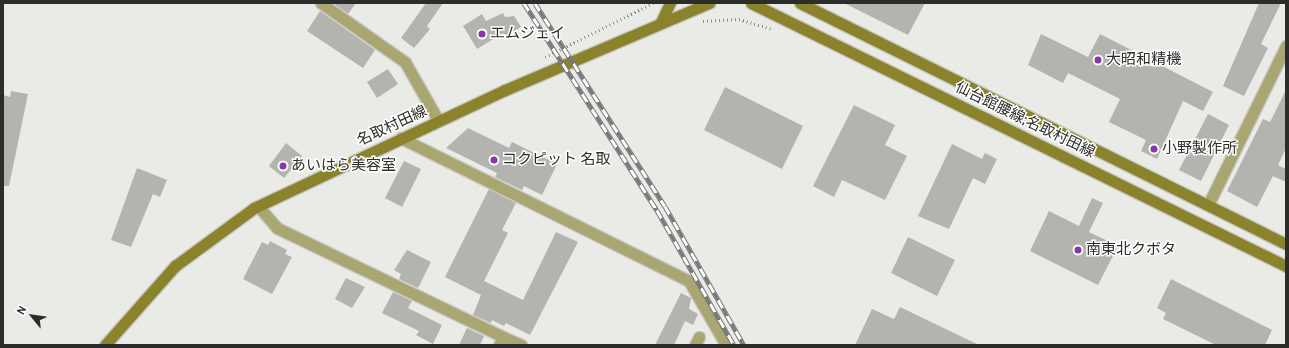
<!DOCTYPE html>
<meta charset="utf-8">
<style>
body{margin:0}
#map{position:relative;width:1289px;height:348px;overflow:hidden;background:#eaeae7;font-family:Cabin,"Noto Sans JP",sans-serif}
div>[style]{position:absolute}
.building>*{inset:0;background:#b3b3b0}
.path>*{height:2.5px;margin-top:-1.25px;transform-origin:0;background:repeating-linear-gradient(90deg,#8c8c8a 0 1px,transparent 0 4px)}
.roads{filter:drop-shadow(1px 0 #c8c8c5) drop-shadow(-1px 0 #c8c8c5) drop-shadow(0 1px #c8c8c5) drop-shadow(0 -1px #c8c8c5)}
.minor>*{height:11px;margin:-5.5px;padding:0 5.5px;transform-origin:5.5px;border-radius:5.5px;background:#a9a671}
.secondary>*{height:11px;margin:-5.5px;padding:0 5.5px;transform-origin:5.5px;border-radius:5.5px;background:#8a832b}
.rail>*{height:4.5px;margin-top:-2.25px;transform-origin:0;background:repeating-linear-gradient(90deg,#fffffe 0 9px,#787876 0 18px);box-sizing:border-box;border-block:1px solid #787876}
.dots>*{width:11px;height:11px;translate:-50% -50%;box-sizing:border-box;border:2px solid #fffffe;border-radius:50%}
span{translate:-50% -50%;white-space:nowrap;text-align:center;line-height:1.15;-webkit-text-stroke:3px #fffffe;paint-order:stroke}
.poi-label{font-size:15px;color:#2c2c2b}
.left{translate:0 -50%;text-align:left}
.street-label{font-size:15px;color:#2c2c2b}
.frame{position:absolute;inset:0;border:4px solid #2c2c2b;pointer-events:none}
.north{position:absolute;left:12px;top:296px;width:40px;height:40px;-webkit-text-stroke:3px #fffffe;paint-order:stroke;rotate:299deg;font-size:11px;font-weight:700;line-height:16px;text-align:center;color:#2c2c2b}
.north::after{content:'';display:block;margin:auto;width:14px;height:18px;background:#2c2c2b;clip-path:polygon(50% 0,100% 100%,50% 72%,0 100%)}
</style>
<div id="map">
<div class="building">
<div style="clip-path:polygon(333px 3px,356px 3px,348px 14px)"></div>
<div style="clip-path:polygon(426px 3px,443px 3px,427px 26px,430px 29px,414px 48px,401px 38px)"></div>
<div style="clip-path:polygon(844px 3px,925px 3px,908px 35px)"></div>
<div style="clip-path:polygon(1259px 3px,1281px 3px,1261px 44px,1268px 48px,1244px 96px,1223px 86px)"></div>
<div style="clip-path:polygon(320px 11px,375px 50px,363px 68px,307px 31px)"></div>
<div style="clip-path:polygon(503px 13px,505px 17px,514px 16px,521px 27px,505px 36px,503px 33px,477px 49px,463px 26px,482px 14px,486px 21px)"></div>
<div style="clip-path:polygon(1041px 34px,1088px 57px,1100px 34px,1213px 92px,1203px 111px,1183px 101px,1157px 159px,1141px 151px,1146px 140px,1109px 122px,1120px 99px,1068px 73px,1063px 83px,1028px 65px)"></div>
<div style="clip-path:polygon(388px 69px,398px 84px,377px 98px,367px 82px)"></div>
<div style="clip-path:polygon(725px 87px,803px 126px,782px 169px,704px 130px)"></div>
<div style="clip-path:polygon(1286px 90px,1286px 148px,1278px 165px,1286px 169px,1286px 182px,1273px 176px,1257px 207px,1227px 191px,1263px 119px,1270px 122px)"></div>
<div style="clip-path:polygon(11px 91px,28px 94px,9px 186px,3px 186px,3px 95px,10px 97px)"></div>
<div style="clip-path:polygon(854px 105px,895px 125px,885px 145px,907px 156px,885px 200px,842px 180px,834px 197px,813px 186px)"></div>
<div style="clip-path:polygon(1208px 114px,1229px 125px,1201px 181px,1179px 170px)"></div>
<div style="clip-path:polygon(468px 128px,509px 148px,512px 142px,557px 164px,542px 195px,524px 186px,522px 190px,495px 177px,497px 173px,446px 148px)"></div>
<div style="clip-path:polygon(286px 143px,302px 156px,284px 178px,269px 166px)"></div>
<div style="clip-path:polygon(952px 144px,982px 159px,985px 153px,997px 159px,985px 184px,973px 178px,949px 229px,918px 216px)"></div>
<div style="clip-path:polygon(404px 161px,421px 169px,402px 207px,385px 198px)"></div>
<div style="clip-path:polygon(137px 168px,167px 180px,160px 197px,153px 194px,131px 247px,111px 240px)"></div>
<div style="clip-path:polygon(489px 189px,516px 203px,502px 230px,508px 233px,484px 281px,523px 300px,556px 232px,578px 242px,530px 335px,506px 323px,504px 326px,492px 320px,491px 323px,473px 315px,481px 295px,445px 277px)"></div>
<div style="clip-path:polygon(1092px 198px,1103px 203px,1089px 232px,1118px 246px,1098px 285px,1030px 251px,1049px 211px,1079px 226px)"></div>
<div style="clip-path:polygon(908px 237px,955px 260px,937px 296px,891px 273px)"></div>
<div style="clip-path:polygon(270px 241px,287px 250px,285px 254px,292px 257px,272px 294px,243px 279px,262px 242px,268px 245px)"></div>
<div style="clip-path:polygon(407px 250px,431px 262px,418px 288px,399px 279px,401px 274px,394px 270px)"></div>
<div style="clip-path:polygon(346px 278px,365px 287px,352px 308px,335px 299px)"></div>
<div style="clip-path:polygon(1171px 279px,1272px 330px,1265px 345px,1216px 345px,1163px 319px,1166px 313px,1157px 308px)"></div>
<div style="clip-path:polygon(393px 292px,412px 301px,408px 308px,442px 325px,433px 344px,416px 335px,419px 331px,382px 313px)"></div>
<div style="clip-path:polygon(681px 293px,691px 298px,689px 309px,698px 314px,693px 325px,685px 321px,674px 345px,655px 345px)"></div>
<div style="clip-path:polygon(900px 307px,979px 345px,855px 345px,872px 309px,894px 319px)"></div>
<div style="clip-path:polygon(467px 328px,484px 336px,480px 345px,459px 345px)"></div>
</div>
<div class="path">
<div style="left:703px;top:21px;width:36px;rotate:-3deg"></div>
<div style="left:739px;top:19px;width:34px;rotate:17deg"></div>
<div style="left:545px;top:57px;width:121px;rotate:-26.6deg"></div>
</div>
<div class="roads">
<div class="minor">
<div style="left:321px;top:3px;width:103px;rotate:35.1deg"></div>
<div style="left:405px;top:62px;width:67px;rotate:60.4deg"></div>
<div style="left:401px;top:138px;width:322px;rotate:26.4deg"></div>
<div style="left:689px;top:281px;width:74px;rotate:60deg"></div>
<div style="left:1208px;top:205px;width:177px;rotate:-63.9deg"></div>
<div style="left:258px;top:206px;width:29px;rotate:49deg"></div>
<div style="left:277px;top:228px;width:251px;rotate:25.7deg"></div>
<div style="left:503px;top:337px;width:9px;rotate:117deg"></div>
<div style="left:503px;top:337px;width:20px;rotate:24deg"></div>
<div style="left:695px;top:345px;width:9px;rotate:-63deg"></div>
</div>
<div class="secondary">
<div style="left:751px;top:3px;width:596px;rotate:26.18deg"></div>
<div style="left:800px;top:3px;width:542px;rotate:26.38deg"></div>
<div style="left:661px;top:22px;width:21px;rotate:-65deg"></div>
<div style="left:105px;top:345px;width:106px;rotate:-48.5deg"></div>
<div style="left:175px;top:266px;width:98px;rotate:-36.3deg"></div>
<div style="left:254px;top:208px;width:277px;rotate:-25.2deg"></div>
<div style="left:505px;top:90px;width:222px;rotate:-23.1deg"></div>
</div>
</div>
<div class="rail">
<div style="left:524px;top:3px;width:246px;rotate:57.3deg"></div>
<div style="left:657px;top:210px;width:155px;rotate:60.3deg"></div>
<div style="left:535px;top:3px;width:241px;rotate:57.4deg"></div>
<div style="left:665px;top:206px;width:160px;rotate:60.4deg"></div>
</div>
<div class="dots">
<div style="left:482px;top:34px;background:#8737a6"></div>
<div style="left:1098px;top:60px;background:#8737a6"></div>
<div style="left:1154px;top:149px;background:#8737a6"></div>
<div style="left:494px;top:160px;background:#8737a6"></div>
<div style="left:283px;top:166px;background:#8737a6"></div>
<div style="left:1078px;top:250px;background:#8737a6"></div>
</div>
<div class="poi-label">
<span class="left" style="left:490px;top:34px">エムジェイ</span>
<span class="left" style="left:1106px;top:60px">大昭和精機</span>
<span class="left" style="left:1162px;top:149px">小野製作所</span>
<span class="left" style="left:502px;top:160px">コクピット 名取</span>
<span class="left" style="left:291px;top:166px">あいはら美容室</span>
<span class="left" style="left:1086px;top:250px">南東北クボタ</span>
</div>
<div class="street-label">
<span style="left:1025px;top:120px;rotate:26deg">仙台館腰線;名取村田線</span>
<span style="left:392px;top:126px;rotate:-25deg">名取村田線</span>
</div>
<div class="frame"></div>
<div class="north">N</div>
</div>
